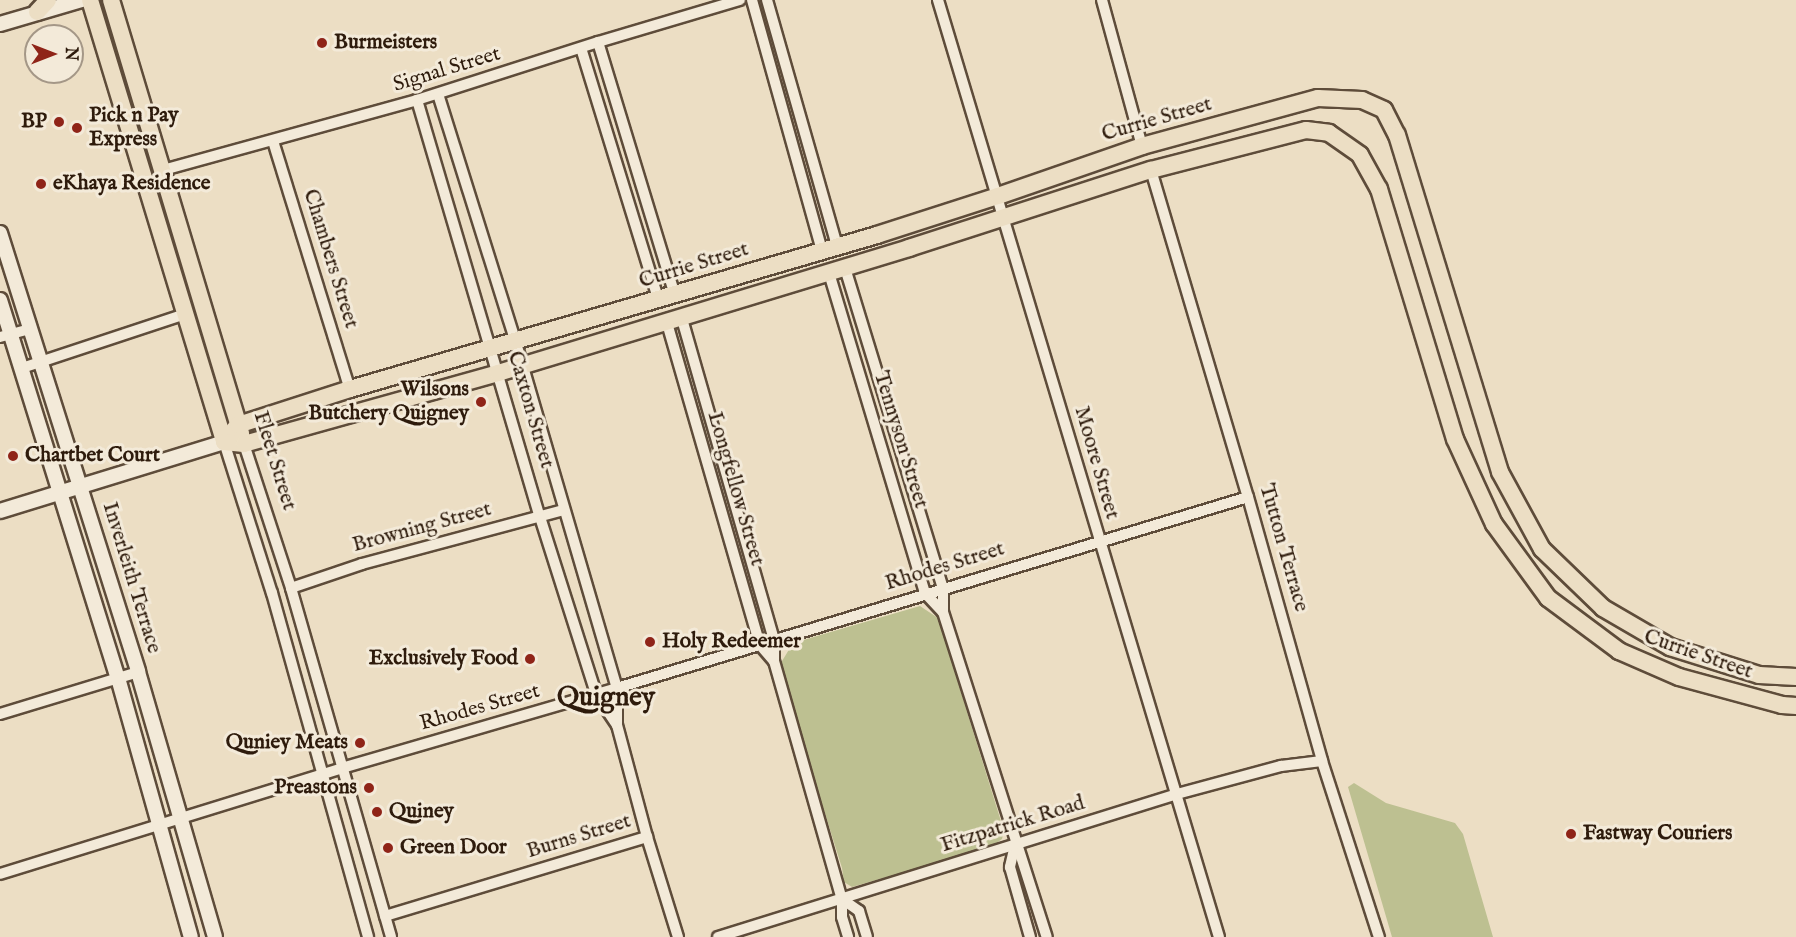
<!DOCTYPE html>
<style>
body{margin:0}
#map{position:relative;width:1796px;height:937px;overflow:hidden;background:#ecdec4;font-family:"IM FELL English",serif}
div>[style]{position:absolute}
.green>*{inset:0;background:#bdc091}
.roads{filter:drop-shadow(2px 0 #5e4c3a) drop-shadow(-2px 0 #5e4c3a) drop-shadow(0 2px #5e4c3a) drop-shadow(0 -2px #5e4c3a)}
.minor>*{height:10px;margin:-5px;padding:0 5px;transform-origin:5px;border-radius:5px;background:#f3ead9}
.tertiary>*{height:14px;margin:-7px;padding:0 7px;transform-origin:7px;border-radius:7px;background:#f3ead9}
.primary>*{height:16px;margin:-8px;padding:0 8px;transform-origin:8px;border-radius:8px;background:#ecdec4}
.dots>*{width:16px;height:16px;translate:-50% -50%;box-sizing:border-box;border:3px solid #f3ead9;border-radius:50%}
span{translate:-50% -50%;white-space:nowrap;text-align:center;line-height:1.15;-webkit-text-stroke:6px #f3ead9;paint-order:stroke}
.poi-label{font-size:21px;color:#2e1b0c;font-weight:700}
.left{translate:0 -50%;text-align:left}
.right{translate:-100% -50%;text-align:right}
.street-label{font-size:21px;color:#2e1b0c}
.district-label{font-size:27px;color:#2e1b0c;font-weight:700}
.north{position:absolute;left:24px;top:24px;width:60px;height:60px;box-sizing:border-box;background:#f3ead9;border:2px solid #a49787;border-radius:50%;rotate:90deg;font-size:16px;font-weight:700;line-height:24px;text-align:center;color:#2e1b0c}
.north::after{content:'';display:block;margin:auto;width:21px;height:27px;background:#8f2418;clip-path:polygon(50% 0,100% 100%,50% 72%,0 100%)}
</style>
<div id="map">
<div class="green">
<div style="clip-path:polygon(920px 606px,938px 618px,1004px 831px,1002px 839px,991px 847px,852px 887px,844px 882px,842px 868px,779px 666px,793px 643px)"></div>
<div style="clip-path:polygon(1354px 783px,1386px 803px,1455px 823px,1463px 834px,1493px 937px,1392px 937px,1348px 787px)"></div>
</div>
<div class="roads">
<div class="minor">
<div style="left:752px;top:0;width:261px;rotate:74.4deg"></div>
<div style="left:767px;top:0;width:256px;rotate:74.1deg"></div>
<div style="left:938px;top:0;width:978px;rotate:73.31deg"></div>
<div style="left:1102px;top:0;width:151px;rotate:74.7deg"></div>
<div style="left:598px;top:42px;width:265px;rotate:73.1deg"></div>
<div style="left:581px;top:48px;width:265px;rotate:72.9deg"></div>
<div style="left:438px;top:94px;width:261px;rotate:72.6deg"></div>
<div style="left:516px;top:343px;width:359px;rotate:73.7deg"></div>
<div style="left:617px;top:688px;width:37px;rotate:90deg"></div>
<div style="left:617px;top:725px;width:116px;rotate:75deg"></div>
<div style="left:647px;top:837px;width:105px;rotate:72.8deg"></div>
<div style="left:417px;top:100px;width:435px;rotate:73.6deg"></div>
<div style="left:540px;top:517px;width:186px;rotate:72.4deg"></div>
<div style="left:596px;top:694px;width:37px;rotate:56deg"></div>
<div style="left:273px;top:141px;width:260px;rotate:72.8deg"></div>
<div style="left:163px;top:170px;width:263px;rotate:-15.4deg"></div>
<div style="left:417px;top:100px;width:190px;rotate:-17.8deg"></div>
<div style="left:598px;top:42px;width:148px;rotate:-16.5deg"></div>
<div style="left:1151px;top:170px;width:341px;rotate:73.5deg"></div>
<div style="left:1248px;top:497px;width:274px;rotate:74.3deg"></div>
<div style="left:1322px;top:761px;width:185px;rotate:72.1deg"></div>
<div style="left:845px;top:268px;width:335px;rotate:73deg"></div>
<div style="left:943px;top:588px;width:24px;rotate:90deg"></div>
<div style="left:943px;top:612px;width:341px;rotate:72.3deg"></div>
<div style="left:829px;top:273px;width:334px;rotate:73.3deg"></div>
<div style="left:925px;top:593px;width:26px;rotate:47deg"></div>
<div style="left:682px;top:319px;width:334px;rotate:74deg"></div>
<div style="left:774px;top:640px;width:21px;rotate:90deg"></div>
<div style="left:774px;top:661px;width:248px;rotate:74.1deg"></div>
<div style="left:842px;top:899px;width:18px;rotate:90deg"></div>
<div style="left:842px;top:917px;width:21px;rotate:73deg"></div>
<div style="left:667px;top:323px;width:335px;rotate:73.9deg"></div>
<div style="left:760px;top:645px;width:21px;rotate:49deg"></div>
<div style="left:0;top:337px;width:30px;rotate:-15deg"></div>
<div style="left:22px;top:368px;width:172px;rotate:-18.3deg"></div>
<div style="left:224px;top:442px;width:158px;rotate:72.4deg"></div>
<div style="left:272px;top:593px;width:357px;rotate:74.4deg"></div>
<div style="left:244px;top:444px;width:151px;rotate:71.9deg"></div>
<div style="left:291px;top:588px;width:363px;rotate:74deg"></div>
<div style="left:291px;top:588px;width:75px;rotate:-18.7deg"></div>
<div style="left:362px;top:564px;width:209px;rotate:-15deg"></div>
<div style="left:0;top:714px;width:144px;rotate:-16.9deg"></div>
<div style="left:1015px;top:845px;width:23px;rotate:103deg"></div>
<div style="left:1010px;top:867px;width:73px;rotate:74.1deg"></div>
<div style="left:0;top:874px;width:358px;rotate:-17.2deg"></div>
<div style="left:342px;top:768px;width:286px;rotate:-16.2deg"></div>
<div style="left:617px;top:688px;width:659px;rotate:-16.84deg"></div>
<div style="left:842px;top:899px;width:21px;rotate:35deg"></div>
<div style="left:859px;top:911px;width:27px;rotate:73deg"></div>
<div style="left:385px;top:916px;width:274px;rotate:-16.8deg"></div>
<div style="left:718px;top:937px;width:481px;rotate:-17.3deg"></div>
<div style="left:1177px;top:794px;width:108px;rotate:-15.1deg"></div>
<div style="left:1281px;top:766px;width:41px;rotate:-7deg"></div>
</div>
<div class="tertiary">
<div style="left:0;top:24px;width:85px;rotate:-16.3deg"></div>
<div style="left:0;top:233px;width:460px;rotate:72.5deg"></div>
<div style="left:138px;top:672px;width:276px;rotate:73.8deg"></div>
<div style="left:0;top:300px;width:396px;rotate:72.7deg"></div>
<div style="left:118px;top:678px;width:269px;rotate:74.3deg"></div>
<div style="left:0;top:511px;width:234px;rotate:-17.1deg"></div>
</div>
<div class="primary">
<div style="left:90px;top:0;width:462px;rotate:73.1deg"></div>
<div style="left:111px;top:0;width:453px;rotate:73.3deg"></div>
<div style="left:37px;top:12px;width:16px;rotate:-47deg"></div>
<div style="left:224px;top:442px;width:22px;rotate:-51deg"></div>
<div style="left:238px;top:425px;width:118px;rotate:-17.8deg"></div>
<div style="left:350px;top:389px;width:549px;rotate:-16.29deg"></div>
<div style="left:877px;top:235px;width:127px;rotate:-17.9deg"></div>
<div style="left:998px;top:196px;width:152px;rotate:-19.1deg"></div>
<div style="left:1142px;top:146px;width:182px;rotate:-15.3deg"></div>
<div style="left:1318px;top:98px;width:44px;rotate:2.6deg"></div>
<div style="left:1362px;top:100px;width:24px;rotate:24deg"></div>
<div style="left:1384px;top:110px;width:28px;rotate:63deg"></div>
<div style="left:1397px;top:135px;width:352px;rotate:73deg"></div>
<div style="left:1500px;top:472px;width:88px;rotate:61.4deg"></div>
<div style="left:1542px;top:549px;width:85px;rotate:44deg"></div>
<div style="left:1603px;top:608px;width:78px;rotate:30.2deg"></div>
<div style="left:1670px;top:647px;width:93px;rotate:17.5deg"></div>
<div style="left:1759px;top:675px;width:37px;rotate:3deg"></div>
<div style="left:224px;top:442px;width:20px;rotate:6deg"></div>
<div style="left:244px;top:444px;width:264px;rotate:-15.6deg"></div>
<div style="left:498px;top:373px;width:430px;rotate:-16.9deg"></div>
<div style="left:909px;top:248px;width:254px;rotate:-17.9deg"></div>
<div style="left:1151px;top:170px;width:160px;rotate:-14.5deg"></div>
<div style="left:1306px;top:130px;width:23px;rotate:7deg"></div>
<div style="left:1329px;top:133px;width:38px;rotate:35deg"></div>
<div style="left:1360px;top:155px;width:39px;rotate:61deg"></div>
<div style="left:1379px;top:189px;width:261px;rotate:73.1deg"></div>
<div style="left:1455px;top:439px;width:94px;rotate:65.4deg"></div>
<div style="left:1494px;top:524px;width:92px;rotate:53.9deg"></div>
<div style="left:1548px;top:598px;width:89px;rotate:36.7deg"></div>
<div style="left:1619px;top:651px;width:65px;rotate:23.4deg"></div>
<div style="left:1679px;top:677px;width:107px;rotate:15.2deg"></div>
<div style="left:1782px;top:705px;width:14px;rotate:4deg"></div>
</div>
</div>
<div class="dots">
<div style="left:322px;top:43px;background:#8f2418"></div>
<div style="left:59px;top:122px;background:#8f2418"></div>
<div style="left:77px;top:128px;background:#8f2418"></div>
<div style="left:41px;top:184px;background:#8f2418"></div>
<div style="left:481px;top:402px;background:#8f2418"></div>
<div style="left:13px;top:456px;background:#8f2418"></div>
<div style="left:650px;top:642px;background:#8f2418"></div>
<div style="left:530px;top:659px;background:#8f2418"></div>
<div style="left:360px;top:743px;background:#8f2418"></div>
<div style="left:369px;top:788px;background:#8f2418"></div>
<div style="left:377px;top:812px;background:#8f2418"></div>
<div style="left:1571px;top:834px;background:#8f2418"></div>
<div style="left:388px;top:848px;background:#8f2418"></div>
</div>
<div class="poi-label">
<span class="left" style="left:334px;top:43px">Burmeisters</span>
<span class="left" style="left:89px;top:128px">Pick n Pay<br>Express</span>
<span class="right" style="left:47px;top:122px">BP</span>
<span class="left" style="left:53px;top:184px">eKhaya Residence</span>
<span class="right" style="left:469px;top:402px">Wilsons<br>Butchery Quigney</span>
<span class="left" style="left:25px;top:456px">Chartbet Court</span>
<span class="left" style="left:662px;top:642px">Holy Redeemer</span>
<span class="right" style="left:518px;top:659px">Exclusively Food</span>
<span class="right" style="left:348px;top:743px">Quniey Meats</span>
<span class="right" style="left:357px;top:788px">Preastons</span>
<span class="left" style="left:389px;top:812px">Quiney</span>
<span class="left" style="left:1583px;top:834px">Fastway Couriers</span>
<span class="left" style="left:400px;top:848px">Green Door</span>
</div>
<div class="street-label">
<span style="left:447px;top:70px;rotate:-17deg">Signal Street</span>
<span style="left:1157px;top:120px;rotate:-16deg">Currie Street</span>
<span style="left:330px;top:259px;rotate:73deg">Chambers Street</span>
<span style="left:694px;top:266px;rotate:-17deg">Currie Street</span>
<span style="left:530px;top:410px;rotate:74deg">Caxton Street</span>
<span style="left:900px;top:440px;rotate:73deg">Tennyson Street</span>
<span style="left:274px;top:461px;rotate:73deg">Fleet Street</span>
<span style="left:1096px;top:463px;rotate:74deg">Moore Street</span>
<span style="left:735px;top:489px;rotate:74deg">Longfellow Street</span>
<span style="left:422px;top:528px;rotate:-15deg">Browning Street</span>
<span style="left:1283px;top:548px;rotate:74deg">Tutton Terrace</span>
<span style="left:945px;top:567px;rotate:-17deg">Rhodes Street</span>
<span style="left:131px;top:578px;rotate:73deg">Inverleith Terrace</span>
<span style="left:1698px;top:655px;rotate:19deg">Currie Street</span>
<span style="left:480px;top:708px;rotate:-16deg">Rhodes Street</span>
<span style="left:1013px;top:825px;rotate:-17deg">Fitzpatrick Road</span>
<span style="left:579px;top:837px;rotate:-17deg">Burns Street</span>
</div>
<div class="district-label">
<span style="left:606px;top:699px">Quigney</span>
</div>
<div class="north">N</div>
</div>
